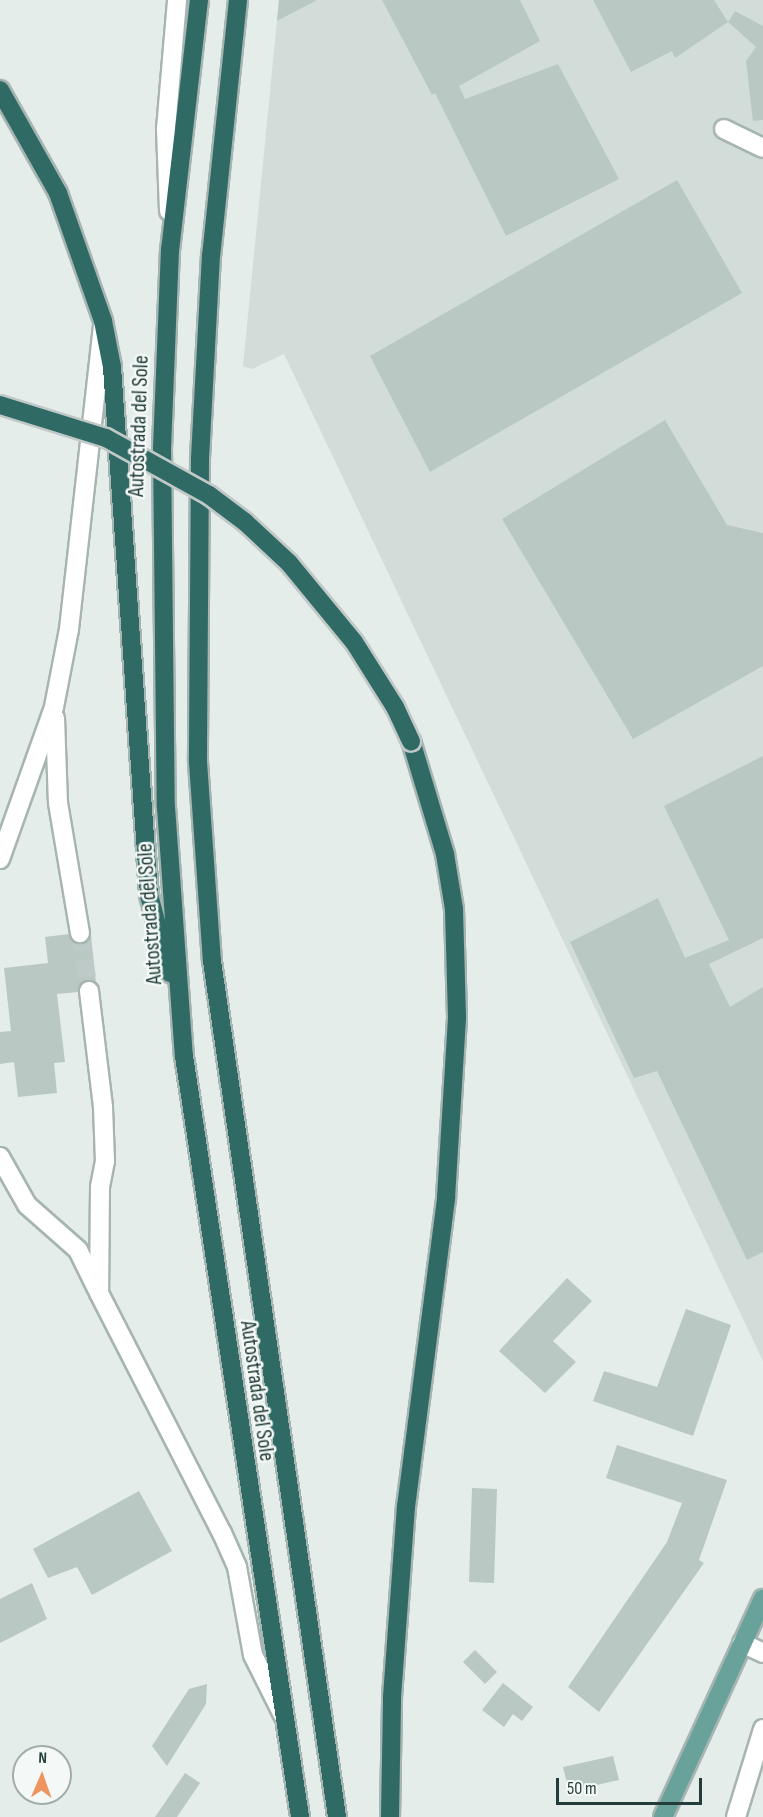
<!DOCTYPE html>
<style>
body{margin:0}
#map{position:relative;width:763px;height:1817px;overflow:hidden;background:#e4edea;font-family:"Sofia Sans Condensed",sans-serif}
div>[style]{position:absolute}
.built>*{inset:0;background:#d2ddd9}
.building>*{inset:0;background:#b9c8c3}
.minor-tunnel>*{height:18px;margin-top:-9px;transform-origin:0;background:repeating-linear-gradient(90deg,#bdcac7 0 18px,transparent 0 27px)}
.roads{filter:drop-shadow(2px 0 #a6b5b2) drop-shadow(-2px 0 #a6b5b2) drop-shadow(0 2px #a6b5b2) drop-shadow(0 -2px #a6b5b2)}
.minor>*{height:18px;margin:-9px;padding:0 9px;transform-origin:9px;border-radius:9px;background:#fff}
.major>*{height:18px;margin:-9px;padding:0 9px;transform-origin:9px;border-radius:9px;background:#69a29a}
.highway>*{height:18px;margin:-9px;padding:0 9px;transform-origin:9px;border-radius:9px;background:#2f6a65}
.bridges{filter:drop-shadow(2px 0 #c1c9c8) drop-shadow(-2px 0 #c1c9c8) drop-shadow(0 2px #c1c9c8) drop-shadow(0 -2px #c1c9c8)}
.highway-bridge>*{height:18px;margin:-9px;padding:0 9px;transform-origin:9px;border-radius:9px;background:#2f6a65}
span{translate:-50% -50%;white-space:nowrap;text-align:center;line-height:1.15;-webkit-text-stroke:5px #f4f9f7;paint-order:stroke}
.street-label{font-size:22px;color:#233e3a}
.north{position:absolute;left:12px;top:1745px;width:60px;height:60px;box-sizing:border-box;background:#f4f9f7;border:2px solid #a0aeab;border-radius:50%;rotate:2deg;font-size:16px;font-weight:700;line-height:24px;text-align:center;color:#233e3a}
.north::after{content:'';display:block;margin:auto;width:21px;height:27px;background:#ef945f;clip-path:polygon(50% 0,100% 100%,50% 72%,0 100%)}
.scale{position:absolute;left:556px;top:1778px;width:146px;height:27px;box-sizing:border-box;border:3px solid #233e3a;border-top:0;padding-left:8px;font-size:18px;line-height:21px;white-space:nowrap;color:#233e3a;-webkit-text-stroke:4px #f4f9f7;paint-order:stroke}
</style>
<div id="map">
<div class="built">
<div style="clip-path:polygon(279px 0,763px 0,763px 1361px,284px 354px,252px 369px,243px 366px)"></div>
</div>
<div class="building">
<div style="clip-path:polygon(279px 0,317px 0,277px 21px)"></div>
<div style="clip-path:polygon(382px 0,520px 0,540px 41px,459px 86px,465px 99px,558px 64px,619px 179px,506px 236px,435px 93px,432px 95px)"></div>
<div style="clip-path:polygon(593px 0,714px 0,728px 22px,675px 58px,672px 51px,631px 72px)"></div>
<div style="clip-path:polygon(735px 11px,763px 26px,763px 120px,753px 121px,746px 61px,756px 47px,728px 22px)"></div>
<div style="clip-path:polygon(677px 180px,742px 293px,430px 472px,370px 356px)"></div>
<div style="clip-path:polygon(665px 420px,727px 525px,763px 533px,763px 666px,633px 739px,502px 519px)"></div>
<div style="clip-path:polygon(763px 756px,763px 938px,709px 964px,730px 1007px,763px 987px,763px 1252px,747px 1260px,657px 1071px,634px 1078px,570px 942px,658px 898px,685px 958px,729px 940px,664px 806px)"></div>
<div style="clip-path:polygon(69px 934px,72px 941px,81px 944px,91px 935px,96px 983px,87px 980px,78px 992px,57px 994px,65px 1062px,54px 1063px,57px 1093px,18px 1097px,14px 1062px,0 1064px,0 1032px,11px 1031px,4px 968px,48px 963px,45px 937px)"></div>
<div style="clip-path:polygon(567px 1278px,592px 1301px,553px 1341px,576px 1362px,545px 1393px,499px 1351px)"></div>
<div style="clip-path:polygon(686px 1309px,731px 1325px,693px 1436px,593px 1401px,604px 1371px,657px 1387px)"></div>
<div style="clip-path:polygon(617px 1445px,727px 1480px,699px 1560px,704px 1563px,599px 1712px,568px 1687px,667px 1542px,682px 1503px,606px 1478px)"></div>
<div style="clip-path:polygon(472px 1488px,497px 1489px,494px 1583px,469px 1582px)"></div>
<div style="clip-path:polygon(139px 1491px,172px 1551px,92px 1595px,77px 1567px,48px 1578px,33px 1549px)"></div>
<div style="clip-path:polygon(32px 1583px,47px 1619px,0 1643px,0 1599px)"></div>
<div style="clip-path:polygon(475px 1650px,497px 1672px,485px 1684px,463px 1662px)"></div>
<div style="clip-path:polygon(503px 1683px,533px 1707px,522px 1721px,513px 1714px,504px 1727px,482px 1710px)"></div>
<div style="clip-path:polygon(207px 1684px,206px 1704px,167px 1766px,152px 1746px,189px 1689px)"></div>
<div style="clip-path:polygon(613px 1756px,619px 1780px,569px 1791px,563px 1767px)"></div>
<div style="clip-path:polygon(185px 1773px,200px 1783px,177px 1817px,155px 1817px)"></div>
</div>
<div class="minor-tunnel">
<div style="left:80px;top:933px;width:59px;rotate:81.2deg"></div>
</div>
<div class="roads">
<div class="minor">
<div style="left:724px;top:129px;width:43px;rotate:26deg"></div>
<div style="left:169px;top:211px;width:82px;rotate:-92.1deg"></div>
<div style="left:166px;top:129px;width:129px;rotate:-85.1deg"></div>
<div style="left:55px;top:718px;width:85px;rotate:88deg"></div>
<div style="left:58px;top:803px;width:132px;rotate:80.4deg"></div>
<div style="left:0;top:859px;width:161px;rotate:-70.4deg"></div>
<div style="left:54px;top:707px;width:79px;rotate:-79.1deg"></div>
<div style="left:69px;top:629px;width:306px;rotate:-83.6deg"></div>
<div style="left:89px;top:991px;width:117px;rotate:83.1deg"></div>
<div style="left:103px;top:1107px;width:54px;rotate:87.9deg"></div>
<div style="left:105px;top:1161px;width:26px;rotate:101deg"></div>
<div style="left:100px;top:1187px;width:106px;rotate:90.5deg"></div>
<div style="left:99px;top:1293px;width:270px;rotate:62.9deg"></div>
<div style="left:222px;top:1533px;width:37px;rotate:66deg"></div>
<div style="left:237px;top:1567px;width:89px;rotate:79.7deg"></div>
<div style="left:253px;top:1655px;width:67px;rotate:63.4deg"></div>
<div style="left:0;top:1157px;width:55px;rotate:60.6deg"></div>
<div style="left:27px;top:1205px;width:68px;rotate:41.4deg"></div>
<div style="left:78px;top:1250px;width:43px;rotate:64deg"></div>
<div style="left:742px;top:1643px;width:23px;rotate:25deg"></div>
<div style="left:736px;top:1817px;width:92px;rotate:-72.9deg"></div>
</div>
<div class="major">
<div style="left:663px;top:1817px;width:240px;rotate:-65.4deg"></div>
</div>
<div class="highway">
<div style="left:199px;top:0;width:251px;rotate:96.6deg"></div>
<div style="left:170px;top:249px;width:199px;rotate:92.3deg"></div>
<div style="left:162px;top:448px;width:359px;rotate:89.4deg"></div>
<div style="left:166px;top:807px;width:250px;rotate:85.9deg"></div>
<div style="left:184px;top:1056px;width:770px;rotate:81.33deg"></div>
<div style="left:238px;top:0;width:256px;rotate:96deg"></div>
<div style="left:211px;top:255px;width:205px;rotate:93.1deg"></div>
<div style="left:200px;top:460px;width:302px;rotate:90.4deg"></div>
<div style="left:198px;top:762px;width:199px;rotate:86deg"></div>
<div style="left:212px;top:961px;width:865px;rotate:81.69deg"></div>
<div style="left:0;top:90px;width:118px;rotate:60.6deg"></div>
<div style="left:58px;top:193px;width:136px;rotate:70.6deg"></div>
<div style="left:103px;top:321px;width:47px;rotate:78.9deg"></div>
<div style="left:112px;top:367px;width:529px;rotate:85.99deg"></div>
<div style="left:149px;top:895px;width:81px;rotate:74.9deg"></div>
<div style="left:390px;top:1817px;width:120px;rotate:-89deg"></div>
<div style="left:392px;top:1697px;width:191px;rotate:-85.8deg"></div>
<div style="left:406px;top:1507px;width:312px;rotate:-82.6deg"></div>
<div style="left:446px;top:1198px;width:181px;rotate:-86.5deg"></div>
<div style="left:457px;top:1017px;width:108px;rotate:-91.6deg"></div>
<div style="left:454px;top:909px;width:56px;rotate:-99.3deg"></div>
<div style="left:445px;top:854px;width:118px;rotate:-106.7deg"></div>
</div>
</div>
<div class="bridges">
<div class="highway-bridge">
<div style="left:0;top:405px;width:111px;rotate:17.3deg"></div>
<div style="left:106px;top:438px;width:118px;rotate:29deg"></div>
<div style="left:209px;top:495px;width:45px;rotate:36.9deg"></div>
<div style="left:245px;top:522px;width:60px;rotate:43deg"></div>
<div style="left:289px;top:563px;width:102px;rotate:50.6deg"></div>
<div style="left:354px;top:642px;width:77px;rotate:57.8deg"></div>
<div style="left:395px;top:707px;width:38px;rotate:65deg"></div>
</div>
</div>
<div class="street-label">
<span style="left:139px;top:426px;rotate:-88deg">Autostrada del Sole</span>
<span style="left:150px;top:914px;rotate:-94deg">Autostrada del Sole</span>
<span style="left:257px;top:1391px;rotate:82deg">Autostrada del Sole</span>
</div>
<div class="north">N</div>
<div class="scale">50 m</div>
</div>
